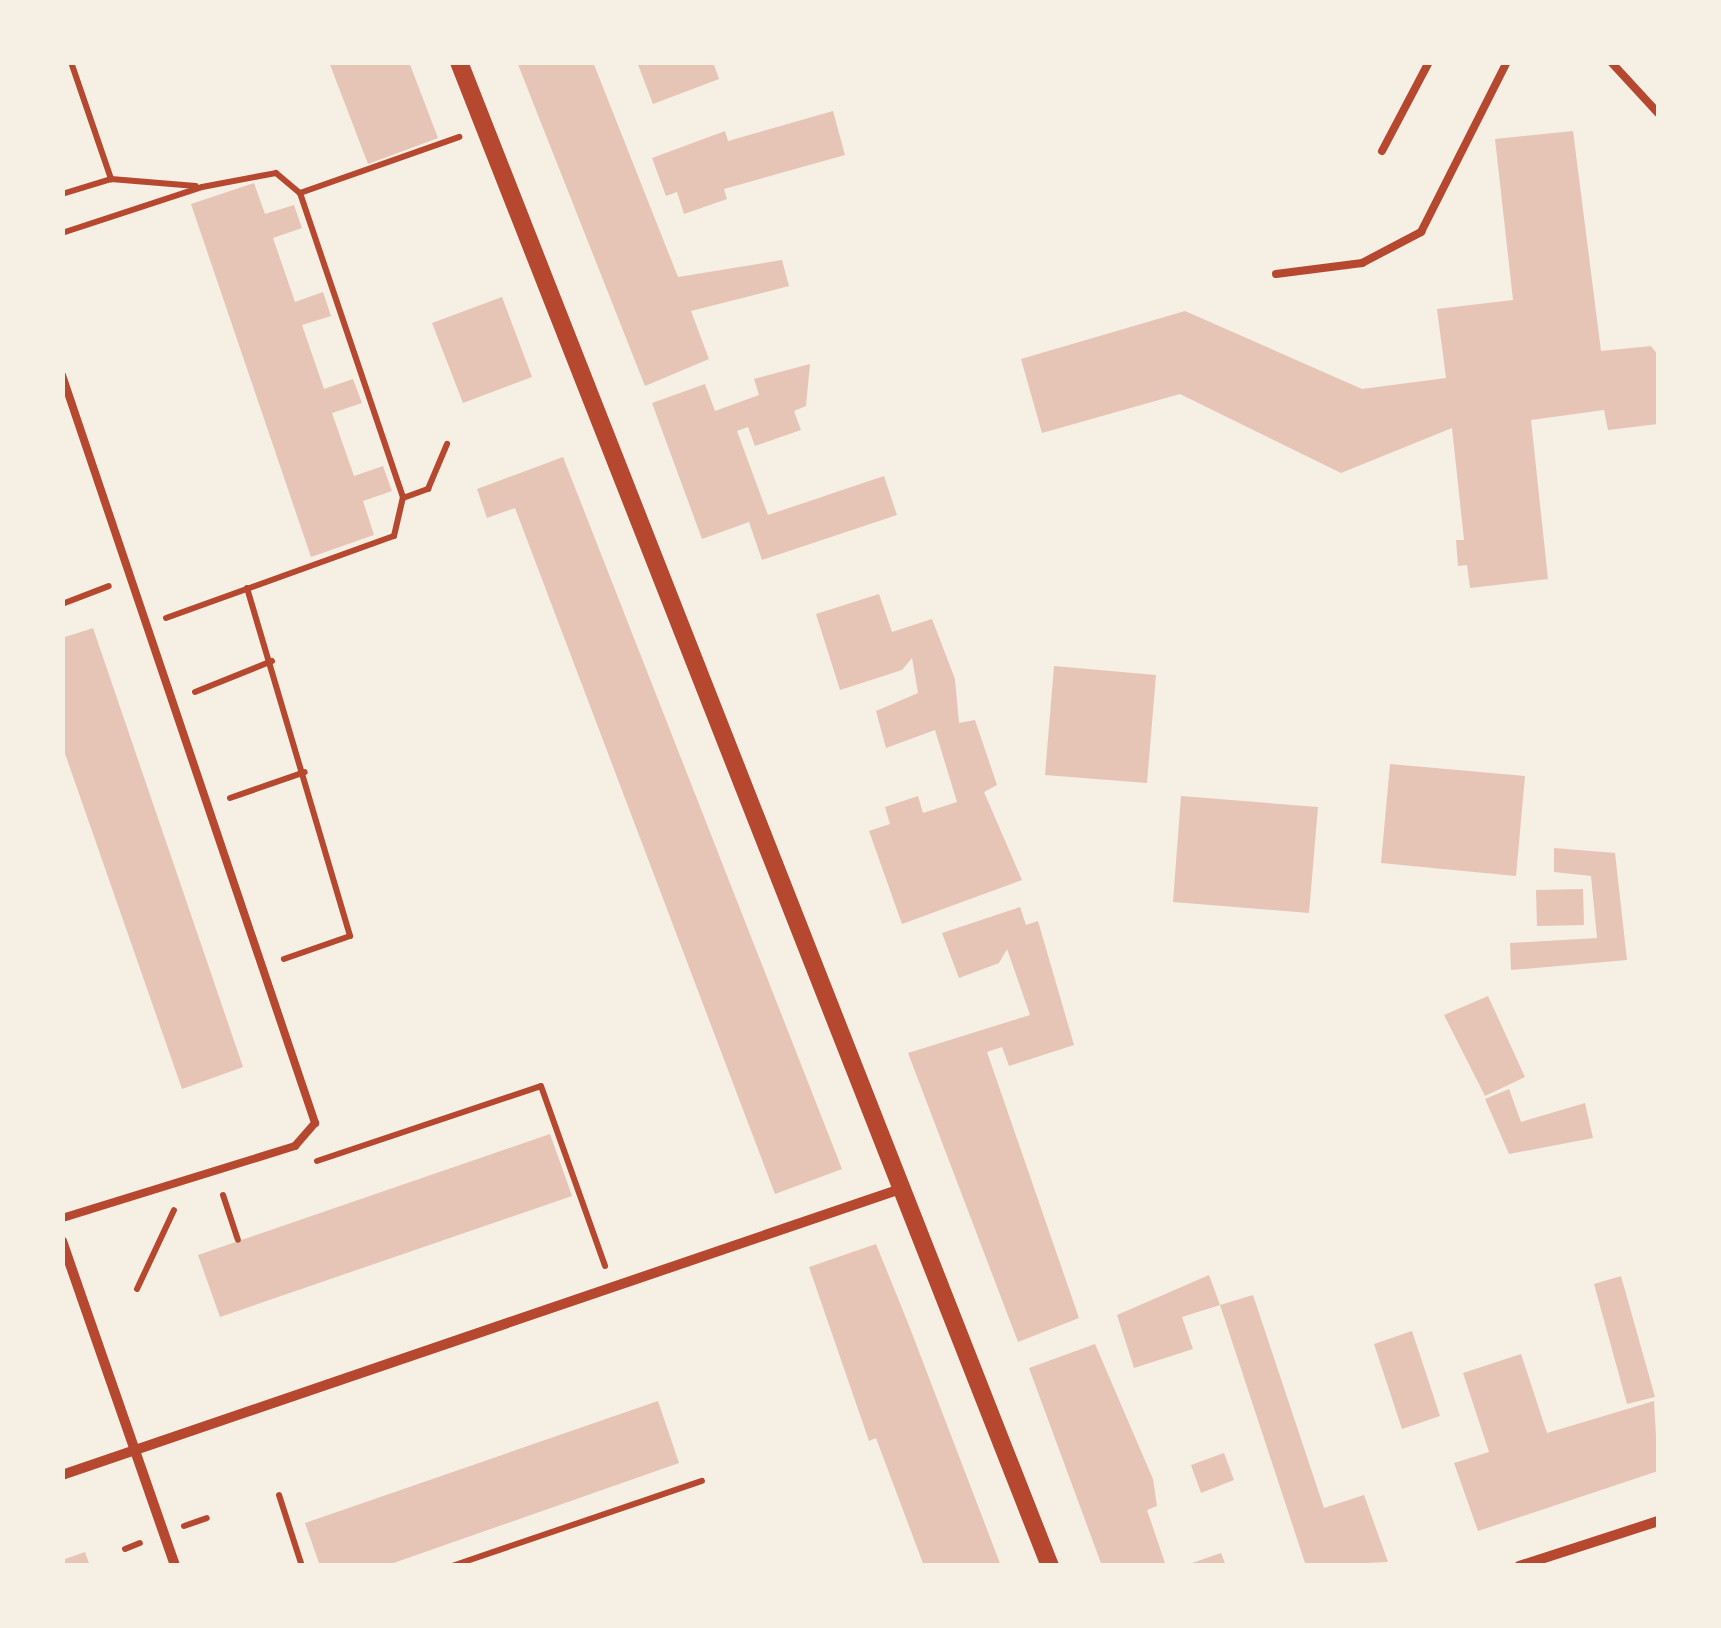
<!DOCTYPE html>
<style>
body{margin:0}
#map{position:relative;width:1721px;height:1628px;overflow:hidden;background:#f6efe4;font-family:Helvetica,sans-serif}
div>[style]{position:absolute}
.building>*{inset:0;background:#e6c5b7}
.path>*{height:6px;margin:-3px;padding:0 3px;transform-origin:3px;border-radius:3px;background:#b5482f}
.service>*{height:8px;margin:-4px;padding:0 4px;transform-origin:4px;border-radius:4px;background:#b5482f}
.minor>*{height:10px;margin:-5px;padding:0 5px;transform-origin:5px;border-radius:5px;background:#b5482f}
.tertiary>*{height:18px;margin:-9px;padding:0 9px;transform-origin:9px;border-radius:9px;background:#b5482f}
span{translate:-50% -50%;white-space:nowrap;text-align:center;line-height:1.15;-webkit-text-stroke:10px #f6efe4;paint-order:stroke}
.frame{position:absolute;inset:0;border:65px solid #f6efe4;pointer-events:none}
</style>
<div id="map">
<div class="building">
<div style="clip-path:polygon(329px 62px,409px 62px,438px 138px,368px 164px)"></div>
<div style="clip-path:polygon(517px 62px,593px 62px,678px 277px,782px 260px,789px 286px,691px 311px,709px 359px,645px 386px)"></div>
<div style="clip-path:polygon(637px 62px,713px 62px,719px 79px,653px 104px)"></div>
<div style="clip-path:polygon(833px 111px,845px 155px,724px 189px,727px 199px,684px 214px,677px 192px,666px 196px,652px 158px,725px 131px,728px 141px)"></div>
<div style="clip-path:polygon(1573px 131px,1601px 351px,1651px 346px,1658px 355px,1658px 424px,1608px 430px,1604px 410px,1531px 420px,1548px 579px,1470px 588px,1467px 565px,1458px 566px,1456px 540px,1464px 540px,1452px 428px,1341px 473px,1180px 394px,1042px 433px,1021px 359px,1185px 311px,1362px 389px,1446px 378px,1437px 309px,1513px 300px,1495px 139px)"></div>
<div style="clip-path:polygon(254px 183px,265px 214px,294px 205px,302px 228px,273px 238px,295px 302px,323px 292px,331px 316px,302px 325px,324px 389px,353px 379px,362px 403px,332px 413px,354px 476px,383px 466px,392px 491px,363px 501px,374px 535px,311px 557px,191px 204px)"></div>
<div style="clip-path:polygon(502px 297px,532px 377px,463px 403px,432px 323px)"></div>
<div style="clip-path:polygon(810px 364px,806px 406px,794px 411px,801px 430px,755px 446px,748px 427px,737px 431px,768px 515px,884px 476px,897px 515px,762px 560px,749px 522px,702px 539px,652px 403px,705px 384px,715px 411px,759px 395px,754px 379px)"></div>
<div style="clip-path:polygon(563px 457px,842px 1169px,775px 1194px,515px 508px,487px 518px,477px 489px)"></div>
<div style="clip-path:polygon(879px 594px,892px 632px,932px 619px,955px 679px,959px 723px,975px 720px,997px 785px,984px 792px,1022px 880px,902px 924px,869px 831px,890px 824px,885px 807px,918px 796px,923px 813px,957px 802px,935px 730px,886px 748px,876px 711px,918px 693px,912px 658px,902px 670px,840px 690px,816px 614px)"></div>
<div style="clip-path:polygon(93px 628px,243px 1067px,182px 1089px,62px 745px,62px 638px)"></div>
<div style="clip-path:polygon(1054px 666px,1156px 675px,1147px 783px,1045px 775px)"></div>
<div style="clip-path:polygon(1390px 764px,1525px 776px,1516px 876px,1381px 863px)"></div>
<div style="clip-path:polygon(1181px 796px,1318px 807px,1309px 913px,1173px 902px)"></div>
<div style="clip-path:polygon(1554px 848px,1615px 853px,1627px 960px,1511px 970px,1510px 943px,1597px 938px,1591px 876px,1554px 872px)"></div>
<div style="clip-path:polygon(1583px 889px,1584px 925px,1537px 926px,1536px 890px)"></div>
<div style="clip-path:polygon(1020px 907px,1026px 925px,1038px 921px,1074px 1045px,1009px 1066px,1002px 1047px,987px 1052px,1079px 1318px,1018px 1342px,908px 1053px,1030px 1015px,1007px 949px,999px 963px,959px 978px,942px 933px)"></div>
<div style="clip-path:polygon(1488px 996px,1525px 1077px,1485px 1096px,1444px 1015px)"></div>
<div style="clip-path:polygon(1509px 1089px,1521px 1122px,1585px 1103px,1593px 1138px,1509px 1154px,1485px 1099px)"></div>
<div style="clip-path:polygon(550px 1134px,572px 1196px,220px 1317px,198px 1255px)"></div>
<div style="clip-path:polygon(876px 1244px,908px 1323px,1001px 1566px,924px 1566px,876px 1438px,869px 1441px,809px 1267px)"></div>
<div style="clip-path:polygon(1209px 1275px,1220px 1305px,1253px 1295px,1324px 1508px,1364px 1495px,1388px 1562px,1306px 1566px,1220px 1305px,1182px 1317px,1193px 1349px,1134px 1368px,1117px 1315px)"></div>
<div style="clip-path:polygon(1621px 1276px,1655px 1397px,1627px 1404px,1594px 1284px)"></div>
<div style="clip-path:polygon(1412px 1331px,1440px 1416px,1402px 1429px,1374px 1344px)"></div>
<div style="clip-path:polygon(1095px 1344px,1153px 1479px,1157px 1506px,1147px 1510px,1166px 1566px,1102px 1566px,1029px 1368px)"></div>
<div style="clip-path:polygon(1521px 1354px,1547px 1433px,1654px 1401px,1658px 1471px,1478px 1531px,1454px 1463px,1489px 1452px,1463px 1373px)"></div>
<div style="clip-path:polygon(658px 1401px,679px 1463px,385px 1566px,320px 1566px,305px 1523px)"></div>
<div style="clip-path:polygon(1224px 1453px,1234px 1480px,1201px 1493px,1191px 1465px)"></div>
<div style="clip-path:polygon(85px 1552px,90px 1566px,62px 1566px,62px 1560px)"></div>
<div style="clip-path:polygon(1221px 1553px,1226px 1566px,1186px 1566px,1186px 1565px)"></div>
</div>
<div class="path">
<div style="left:71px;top:62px;width:124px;rotate:71.1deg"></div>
<div style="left:300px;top:193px;width:169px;rotate:-19.4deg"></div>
<div style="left:62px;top:194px;width:51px;rotate:-17deg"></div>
<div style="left:111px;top:179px;width:85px;rotate:4.7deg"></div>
<div style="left:62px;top:233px;width:147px;rotate:-18.2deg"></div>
<div style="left:202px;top:187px;width:75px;rotate:-10.7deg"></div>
<div style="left:276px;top:173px;width:31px;rotate:40deg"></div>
<div style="left:300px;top:193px;width:322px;rotate:71.3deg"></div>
<div style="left:247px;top:588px;width:363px;rotate:73.5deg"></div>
<div style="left:350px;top:936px;width:70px;rotate:160.8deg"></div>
<div style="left:62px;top:604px;width:50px;rotate:-21deg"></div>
<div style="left:166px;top:618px;width:242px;rotate:-19.8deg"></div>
<div style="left:394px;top:536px;width:39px;rotate:-77deg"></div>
<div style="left:403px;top:498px;width:27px;rotate:-20deg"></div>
<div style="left:428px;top:489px;width:49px;rotate:-67.1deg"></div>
<div style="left:195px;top:692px;width:83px;rotate:-21.9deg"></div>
<div style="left:230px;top:798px;width:79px;rotate:-19.1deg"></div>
<div style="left:317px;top:1161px;width:236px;rotate:-18.5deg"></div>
<div style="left:541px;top:1086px;width:191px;rotate:70.4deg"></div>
<div style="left:223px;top:1195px;width:47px;rotate:71.6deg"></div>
<div style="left:137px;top:1289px;width:87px;rotate:-64.9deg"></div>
<div style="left:279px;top:1495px;width:75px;rotate:72.1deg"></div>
<div style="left:184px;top:1526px;width:24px;rotate:-19deg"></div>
<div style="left:125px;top:1549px;width:16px;rotate:-22deg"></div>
<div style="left:452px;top:1566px;width:264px;rotate:-18.8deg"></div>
</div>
<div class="service">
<div style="left:1611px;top:62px;width:69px;rotate:47.3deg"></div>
<div style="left:1382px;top:151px;width:101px;rotate:-62.2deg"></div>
<div style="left:1276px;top:274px;width:87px;rotate:-7.3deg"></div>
<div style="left:1362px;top:263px;width:67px;rotate:-27.7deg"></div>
<div style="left:1421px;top:232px;width:191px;rotate:-63.2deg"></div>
<div style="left:62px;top:375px;width:790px;rotate:71.31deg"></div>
<div style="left:315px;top:1123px;width:30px;rotate:131deg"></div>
<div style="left:295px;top:1146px;width:244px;rotate:162.8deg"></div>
</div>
<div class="minor">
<div style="left:62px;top:1241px;width:344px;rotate:70.8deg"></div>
<div style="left:62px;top:1475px;width:889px;rotate:-18.84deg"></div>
<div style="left:1519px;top:1566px;width:146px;rotate:-17.9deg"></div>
</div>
<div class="tertiary">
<div style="left:459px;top:62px;width:1616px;rotate:68.55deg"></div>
</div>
<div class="frame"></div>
</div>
